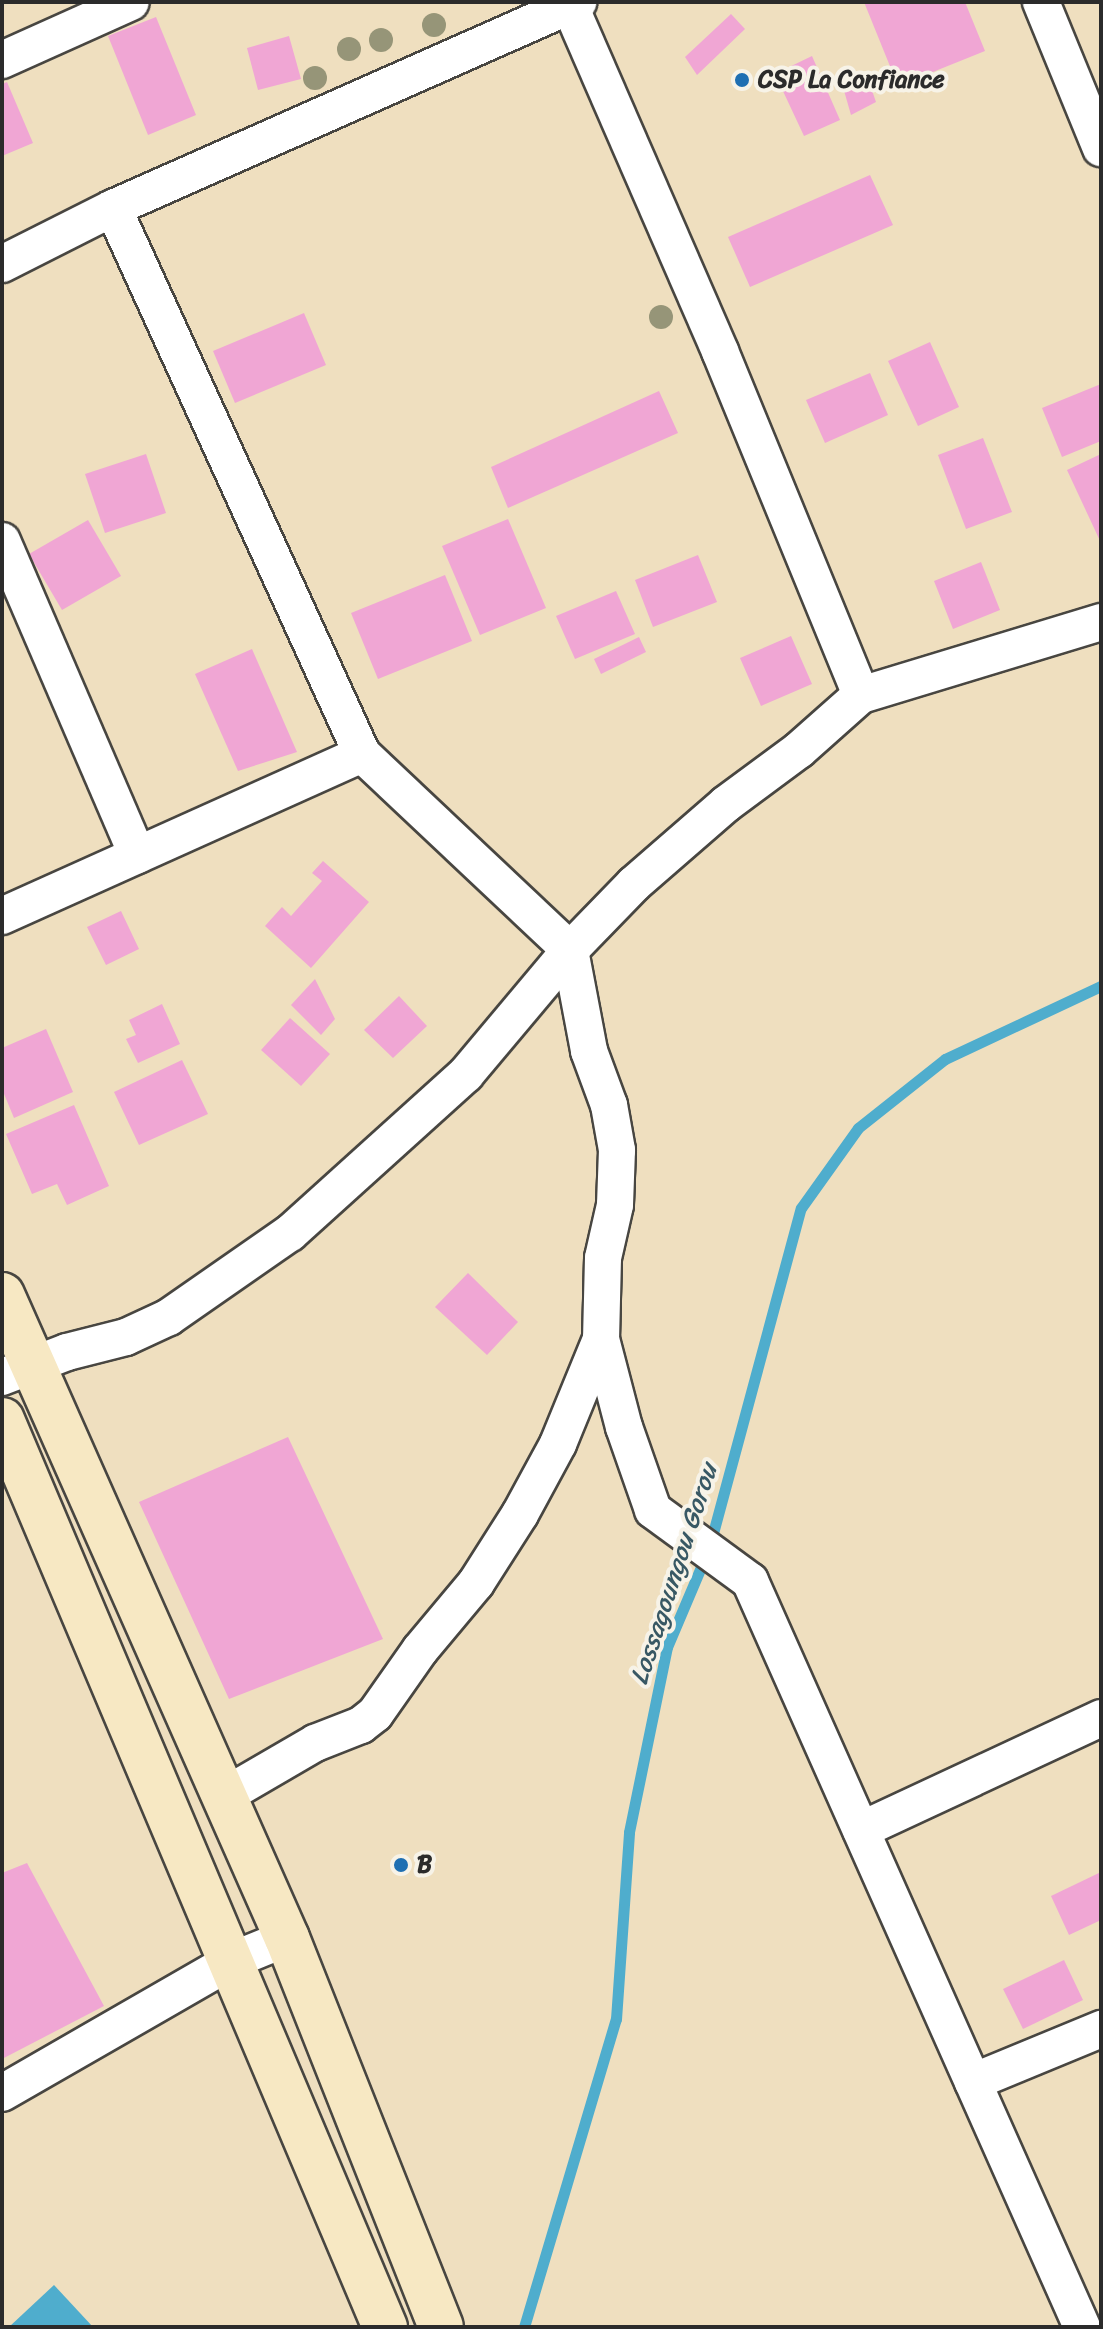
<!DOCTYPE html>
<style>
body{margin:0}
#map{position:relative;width:1103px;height:2329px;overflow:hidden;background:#efdfbf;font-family:Sriracha,sans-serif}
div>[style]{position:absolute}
.water>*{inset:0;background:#4fadcd}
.stream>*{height:11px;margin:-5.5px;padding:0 5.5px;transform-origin:5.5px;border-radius:5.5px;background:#4fadcd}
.building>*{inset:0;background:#f0a6d4}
.roads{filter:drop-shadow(2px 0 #484641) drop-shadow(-2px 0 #484641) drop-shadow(0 2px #484641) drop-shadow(0 -2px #484641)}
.street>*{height:36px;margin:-18px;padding:0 18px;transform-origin:18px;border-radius:18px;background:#fff}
.secondary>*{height:44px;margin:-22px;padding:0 22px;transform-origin:22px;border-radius:22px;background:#f7e8c3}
.trees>*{width:24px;height:24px;margin:-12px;border-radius:50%;background:#969578}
.dots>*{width:22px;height:22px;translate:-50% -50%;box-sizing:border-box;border:4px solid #f7f3e8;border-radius:50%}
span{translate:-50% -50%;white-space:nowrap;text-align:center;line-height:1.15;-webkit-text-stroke:8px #f7f3e8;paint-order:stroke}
.poi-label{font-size:24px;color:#2b2b2b;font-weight:700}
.left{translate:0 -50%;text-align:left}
.water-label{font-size:26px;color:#385864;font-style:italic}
.frame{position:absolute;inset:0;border:4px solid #2b2b2b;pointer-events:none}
</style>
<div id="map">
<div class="water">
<div style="clip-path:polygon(54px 2285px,93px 2327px,9px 2327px)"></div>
</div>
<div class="stream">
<div style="left:524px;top:2327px;width:321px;rotate:-73.4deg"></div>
<div style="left:616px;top:2019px;width:187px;rotate:-86deg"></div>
<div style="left:629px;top:1832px;width:189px;rotate:-78.4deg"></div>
<div style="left:667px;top:1647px;width:108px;rotate:-67deg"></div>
<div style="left:709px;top:1548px;width:352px;rotate:-74.9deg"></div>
<div style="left:801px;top:1208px;width:98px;rotate:-54.5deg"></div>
<div style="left:858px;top:1128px;width:111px;rotate:-38.4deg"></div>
<div style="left:945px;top:1059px;width:172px;rotate:-25.1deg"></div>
</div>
<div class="building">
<div style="clip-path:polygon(864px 2px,965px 2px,985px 51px,898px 86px)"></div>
<div style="clip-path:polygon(731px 14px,745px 29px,697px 75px,685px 57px)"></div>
<div style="clip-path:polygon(156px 17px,196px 115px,148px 135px,108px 36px)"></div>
<div style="clip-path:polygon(289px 36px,301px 79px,258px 90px,247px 48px)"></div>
<div style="clip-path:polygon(812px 56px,840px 120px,804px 136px,782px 89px,787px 85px,783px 70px)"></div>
<div style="clip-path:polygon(867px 76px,876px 102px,851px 115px,843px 87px)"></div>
<div style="clip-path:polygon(7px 82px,33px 143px,2px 156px,2px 84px)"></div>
<div style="clip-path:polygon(870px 175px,893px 225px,750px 287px,728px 237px)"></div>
<div style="clip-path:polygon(304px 313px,326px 365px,235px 403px,213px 351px)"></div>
<div style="clip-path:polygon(930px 342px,959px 407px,918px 426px,888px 361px)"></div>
<div style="clip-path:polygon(870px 373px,888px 415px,825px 443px,806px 400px)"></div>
<div style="clip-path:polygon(1101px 384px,1101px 441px,1062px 457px,1042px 408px)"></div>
<div style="clip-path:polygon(659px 391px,678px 433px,508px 508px,491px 467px)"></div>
<div style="clip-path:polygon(983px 438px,1012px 512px,966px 529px,938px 455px)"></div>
<div style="clip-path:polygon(146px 454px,166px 513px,105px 533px,85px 474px)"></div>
<div style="clip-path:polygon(1101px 454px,1101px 543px,1067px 470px)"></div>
<div style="clip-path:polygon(508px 519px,546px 608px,480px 635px,442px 546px)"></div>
<div style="clip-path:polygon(88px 520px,121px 576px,62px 610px,29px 554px)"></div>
<div style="clip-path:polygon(698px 555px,717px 602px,653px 627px,635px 580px)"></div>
<div style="clip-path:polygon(981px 562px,1000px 610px,953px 629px,934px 581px)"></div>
<div style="clip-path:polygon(445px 575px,472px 641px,378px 679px,351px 613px)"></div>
<div style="clip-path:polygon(616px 591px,635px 634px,575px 659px,556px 616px)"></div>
<div style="clip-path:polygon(791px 636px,812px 684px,761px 706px,740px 658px)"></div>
<div style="clip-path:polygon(639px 637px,646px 652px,601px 674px,594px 659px)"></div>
<div style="clip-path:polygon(252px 649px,297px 752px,238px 771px,195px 674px)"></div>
<div style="clip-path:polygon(323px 861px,369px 902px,311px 968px,265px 926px,282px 907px,291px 916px,322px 881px,312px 873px)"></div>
<div style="clip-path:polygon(121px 911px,139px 949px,106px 965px,87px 927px)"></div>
<div style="clip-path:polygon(315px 979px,335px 1019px,321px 1035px,291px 1005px)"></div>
<div style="clip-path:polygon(399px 996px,427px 1026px,393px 1058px,364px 1030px)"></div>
<div style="clip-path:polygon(162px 1004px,180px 1044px,138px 1063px,126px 1039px,136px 1035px,129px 1020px)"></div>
<div style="clip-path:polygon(290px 1018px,330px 1054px,301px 1086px,261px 1050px)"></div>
<div style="clip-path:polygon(46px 1029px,73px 1092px,14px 1118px,2px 1089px,2px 1048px)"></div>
<div style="clip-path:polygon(182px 1060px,208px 1114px,139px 1145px,114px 1092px)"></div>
<div style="clip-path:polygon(74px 1105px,109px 1186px,67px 1205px,57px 1184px,32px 1194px,6px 1134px)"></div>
<div style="clip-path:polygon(468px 1273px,518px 1322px,487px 1355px,435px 1307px)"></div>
<div style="clip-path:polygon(288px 1437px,383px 1639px,229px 1699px,139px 1502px)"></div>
<div style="clip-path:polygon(27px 1863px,104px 2006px,2px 2059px,2px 1873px)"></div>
<div style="clip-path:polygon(1101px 1872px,1101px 1920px,1069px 1935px,1051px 1896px)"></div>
<div style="clip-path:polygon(1064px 1960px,1083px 2000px,1023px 2029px,1003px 1989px)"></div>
</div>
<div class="roads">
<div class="street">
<div style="left:1041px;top:2px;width:158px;rotate:67.7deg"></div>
<div style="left:2px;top:60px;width:141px;rotate:-24.2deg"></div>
<div style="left:113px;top:208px;width:600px;rotate:65.48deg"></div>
<div style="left:362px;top:754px;width:286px;rotate:43.3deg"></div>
<div style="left:570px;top:950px;width:103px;rotate:79.3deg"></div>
<div style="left:589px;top:1051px;width:58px;rotate:69.7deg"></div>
<div style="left:609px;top:1105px;width:46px;rotate:79.9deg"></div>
<div style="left:617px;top:1150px;width:55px;rotate:92.1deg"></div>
<div style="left:615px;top:1205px;width:54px;rotate:102.8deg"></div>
<div style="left:603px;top:1258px;width:81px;rotate:91.4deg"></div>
<div style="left:601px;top:1339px;width:113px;rotate:112.3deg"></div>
<div style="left:558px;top:1444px;width:80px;rotate:118.5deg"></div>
<div style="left:520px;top:1514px;width:82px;rotate:122.5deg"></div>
<div style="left:476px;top:1583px;width:87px;rotate:129.9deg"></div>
<div style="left:420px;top:1650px;width:78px;rotate:125.1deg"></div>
<div style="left:375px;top:1714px;width:18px;rotate:142deg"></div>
<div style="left:361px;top:1725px;width:49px;rotate:158.6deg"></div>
<div style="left:315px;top:1743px;width:105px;rotate:149.8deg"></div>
<div style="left:2px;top:264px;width:124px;rotate:-26.8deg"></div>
<div style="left:113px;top:208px;width:509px;rotate:-23.89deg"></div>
<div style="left:2px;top:541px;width:342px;rotate:66.7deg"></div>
<div style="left:861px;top:695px;width:251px;rotate:-16.9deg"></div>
<div style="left:2px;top:916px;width:395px;rotate:-24.2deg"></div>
<div style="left:601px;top:1339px;width:91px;rotate:75.4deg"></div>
<div style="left:624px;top:1427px;width:88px;rotate:70.7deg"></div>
<div style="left:653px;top:1510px;width:120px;rotate:36.2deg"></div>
<div style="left:750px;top:1581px;width:817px;rotate:66.01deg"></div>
<div style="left:2px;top:1377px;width:70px;rotate:-21deg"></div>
<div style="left:67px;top:1352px;width:61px;rotate:-14.3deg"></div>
<div style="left:126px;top:1337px;width:47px;rotate:-24.9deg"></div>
<div style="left:169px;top:1317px;width:147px;rotate:-34.8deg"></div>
<div style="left:290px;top:1233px;width:237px;rotate:-42.1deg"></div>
<div style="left:466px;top:1074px;width:162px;rotate:-50deg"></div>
<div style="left:570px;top:950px;width:92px;rotate:-45.9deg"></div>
<div style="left:634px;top:884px;width:122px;rotate:-41deg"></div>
<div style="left:726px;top:804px;width:91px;rotate:-36.5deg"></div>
<div style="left:799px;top:750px;width:83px;rotate:-41.6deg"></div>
<div style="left:861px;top:695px;width:372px;rotate:-112.3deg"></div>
<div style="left:720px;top:351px;width:381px;rotate:-113.5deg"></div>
<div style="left:861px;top:1830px;width:265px;rotate:-25deg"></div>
<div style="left:973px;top:2082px;width:139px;rotate:-22.5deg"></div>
<div style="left:2px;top:2093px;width:267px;rotate:-29.9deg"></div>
<div style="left:233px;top:1960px;width:58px;rotate:-22.2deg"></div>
</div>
<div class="secondary">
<div style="left:2px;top:1295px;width:703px;rotate:66.1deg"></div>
<div style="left:287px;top:1938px;width:418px;rotate:68.4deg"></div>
<div style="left:2px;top:1420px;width:985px;rotate:67.11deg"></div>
</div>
</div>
<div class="trees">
<div style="left:434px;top:25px"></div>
<div style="left:381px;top:40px"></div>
<div style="left:349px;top:49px"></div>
<div style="left:315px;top:78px"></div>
<div style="left:661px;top:317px"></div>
</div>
<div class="dots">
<div style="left:742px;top:80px;background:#1f6fb2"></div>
<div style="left:401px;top:1865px;background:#1f6fb2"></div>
</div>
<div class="poi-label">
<span class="left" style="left:758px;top:80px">CSP La Confiance</span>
<span class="left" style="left:417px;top:1865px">B</span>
</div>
<div class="water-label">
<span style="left:674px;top:1574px;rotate:-72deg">Lossagoungou Gorou</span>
</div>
<div class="frame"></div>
</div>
